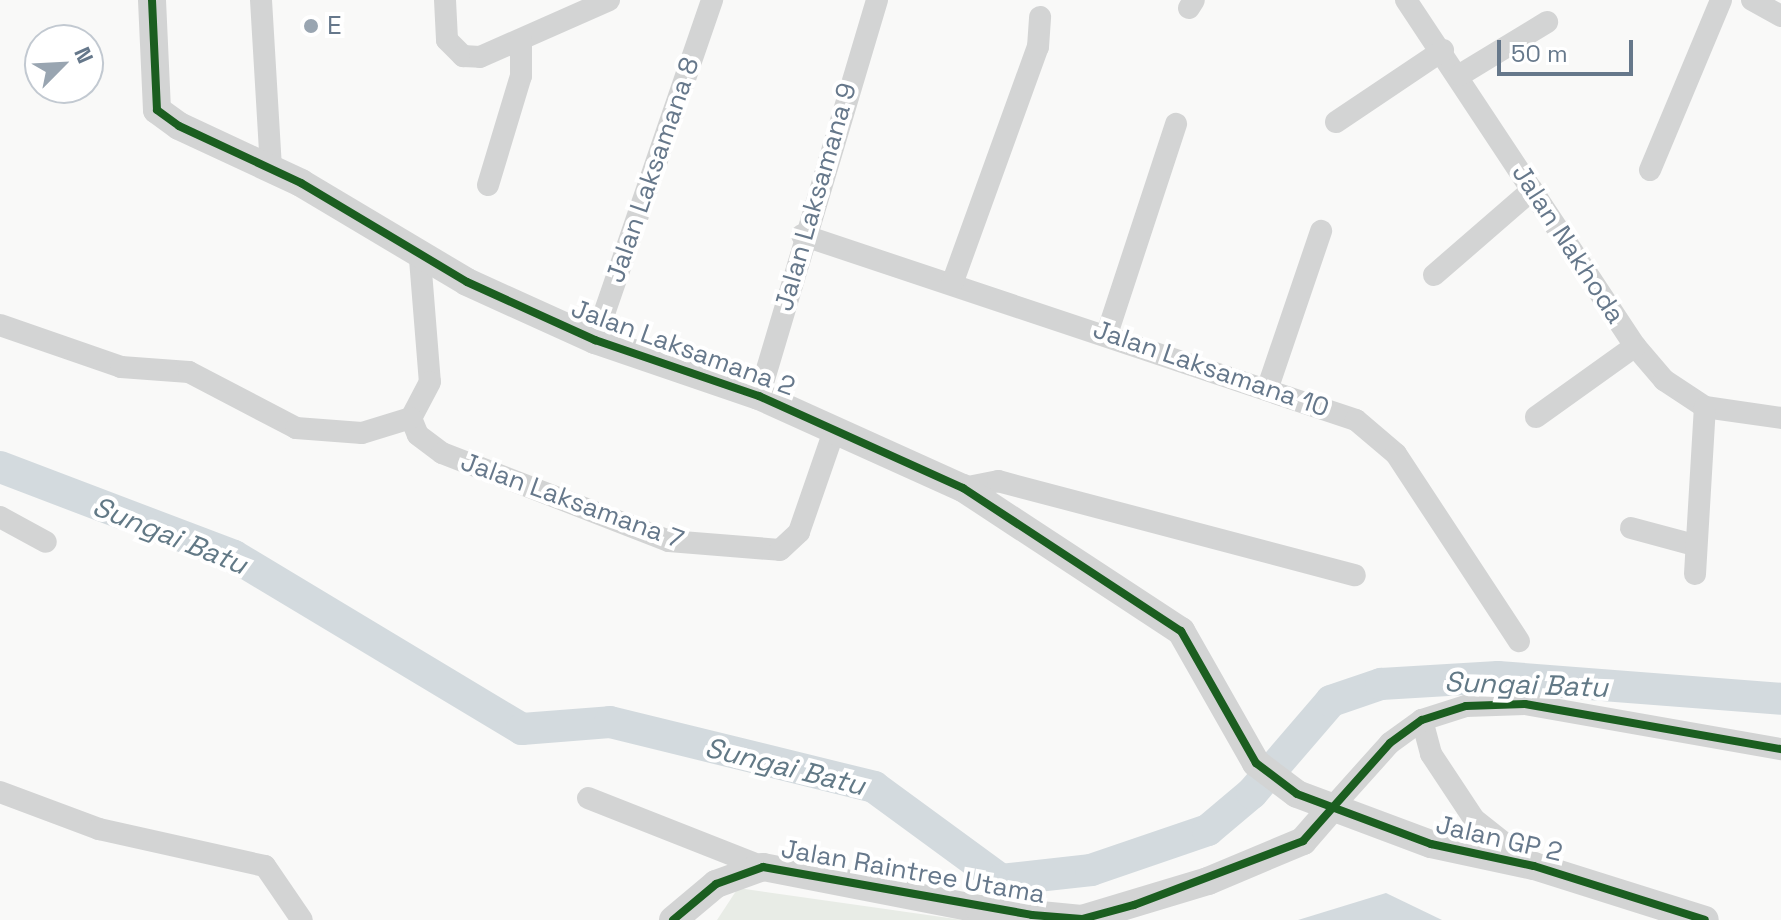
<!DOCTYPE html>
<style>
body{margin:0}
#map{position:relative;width:1781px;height:920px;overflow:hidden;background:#f9f9f8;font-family:"Space Grotesk",sans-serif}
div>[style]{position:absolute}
.green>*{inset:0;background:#e8ece6}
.water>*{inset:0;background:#d3dade}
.river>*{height:32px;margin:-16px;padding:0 16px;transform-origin:16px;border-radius:16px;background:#d3dade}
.minor>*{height:22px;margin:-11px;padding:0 11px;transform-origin:11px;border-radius:11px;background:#d3d4d4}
.tertiary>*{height:28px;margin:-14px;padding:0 14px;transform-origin:14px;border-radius:14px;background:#d3d4d4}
.cycleway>*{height:8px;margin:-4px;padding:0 4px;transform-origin:4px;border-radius:4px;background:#1b5e20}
.dots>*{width:22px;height:22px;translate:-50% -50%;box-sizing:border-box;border:4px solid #fff;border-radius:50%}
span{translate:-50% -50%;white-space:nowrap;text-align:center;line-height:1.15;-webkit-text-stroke:8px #fff;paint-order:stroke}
.poi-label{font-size:26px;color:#66788b}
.left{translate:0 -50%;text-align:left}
.street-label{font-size:26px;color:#66788b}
.water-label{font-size:28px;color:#627986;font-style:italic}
.north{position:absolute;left:24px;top:24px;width:80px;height:80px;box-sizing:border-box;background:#fff;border:2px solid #c2c9d1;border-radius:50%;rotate:66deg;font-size:22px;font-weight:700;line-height:32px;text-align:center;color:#66788b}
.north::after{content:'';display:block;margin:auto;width:28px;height:36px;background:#99a5b1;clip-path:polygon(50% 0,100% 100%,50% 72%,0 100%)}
.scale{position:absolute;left:1497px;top:40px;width:136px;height:36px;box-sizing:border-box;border:4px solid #66788b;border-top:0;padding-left:10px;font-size:24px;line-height:28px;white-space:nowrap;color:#66788b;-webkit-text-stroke:6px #fff;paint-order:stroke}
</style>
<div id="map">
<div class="green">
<div style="clip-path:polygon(738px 888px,963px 920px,717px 920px)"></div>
</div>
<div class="water">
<div style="clip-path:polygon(1386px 893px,1442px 920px,1298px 920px)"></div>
</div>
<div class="river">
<div style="left:0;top:467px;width:250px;rotate:20.8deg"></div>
<div style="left:234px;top:556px;width:336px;rotate:31deg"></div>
<div style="left:522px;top:729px;width:88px;rotate:-4.5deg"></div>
<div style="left:610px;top:722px;width:272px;rotate:13.8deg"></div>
<div style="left:874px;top:787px;width:157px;rotate:36.2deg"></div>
<div style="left:1001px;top:880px;width:91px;rotate:-6.3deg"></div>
<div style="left:1091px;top:870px;width:124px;rotate:-18.9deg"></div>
<div style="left:1208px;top:830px;width:57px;rotate:-40.1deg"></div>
<div style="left:1252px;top:793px;width:121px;rotate:-49.3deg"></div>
<div style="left:1331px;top:701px;width:53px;rotate:-18.8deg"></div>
<div style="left:1381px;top:684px;width:117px;rotate:-3.4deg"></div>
<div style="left:1498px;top:677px;width:284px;rotate:4.4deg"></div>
</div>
<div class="minor">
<div style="left:261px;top:0;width:170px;rotate:86.6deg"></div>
<div style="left:445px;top:0;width:40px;rotate:87.1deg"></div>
<div style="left:447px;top:40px;width:23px;rotate:45deg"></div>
<div style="left:463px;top:56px;width:17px;rotate:3deg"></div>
<div style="left:480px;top:57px;width:141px;rotate:-23.8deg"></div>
<div style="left:1406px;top:0;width:415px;rotate:56.5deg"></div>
<div style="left:1635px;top:346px;width:45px;rotate:49.5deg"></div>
<div style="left:1664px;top:380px;width:49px;rotate:33.4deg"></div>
<div style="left:1705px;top:407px;width:77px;rotate:8.2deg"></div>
<div style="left:1752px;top:0;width:33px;rotate:29deg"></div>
<div style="left:1189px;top:8px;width:9px;rotate:-58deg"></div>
<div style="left:1460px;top:75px;width:102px;rotate:-31.3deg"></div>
<div style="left:1336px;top:122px;width:129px;rotate:-33.9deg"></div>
<div style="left:1650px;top:170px;width:184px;rotate:-67.3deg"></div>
<div style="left:488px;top:185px;width:114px;rotate:-73.2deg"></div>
<div style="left:521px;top:76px;width:36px;rotate:-90deg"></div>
<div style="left:802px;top:235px;width:584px;rotate:18.47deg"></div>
<div style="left:1356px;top:420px;width:52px;rotate:40.4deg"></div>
<div style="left:1396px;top:454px;width:224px;rotate:56.7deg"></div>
<div style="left:420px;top:259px;width:123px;rotate:85.4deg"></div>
<div style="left:430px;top:382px;width:41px;rotate:117.8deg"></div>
<div style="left:411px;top:418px;width:18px;rotate:68deg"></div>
<div style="left:418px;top:435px;width:30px;rotate:37deg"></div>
<div style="left:442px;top:453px;width:243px;rotate:21.2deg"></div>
<div style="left:669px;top:541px;width:111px;rotate:4.6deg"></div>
<div style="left:780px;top:550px;width:26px;rotate:-43deg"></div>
<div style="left:799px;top:532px;width:110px;rotate:-70.9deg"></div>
<div style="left:1434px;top:275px;width:130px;rotate:-40.9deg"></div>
<div style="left:952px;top:284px;width:252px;rotate:-70.1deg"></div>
<div style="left:1038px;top:47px;width:30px;rotate:-86deg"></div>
<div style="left:0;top:325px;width:128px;rotate:19.1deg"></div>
<div style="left:121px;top:367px;width:68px;rotate:4.2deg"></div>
<div style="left:189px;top:372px;width:121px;rotate:27.6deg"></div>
<div style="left:296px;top:428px;width:66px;rotate:4.3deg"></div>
<div style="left:362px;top:433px;width:51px;rotate:-17deg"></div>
<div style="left:1108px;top:331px;width:218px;rotate:-71.8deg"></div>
<div style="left:595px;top:340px;width:360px;rotate:-71deg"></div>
<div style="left:1268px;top:387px;width:165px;rotate:-71.2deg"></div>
<div style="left:759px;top:396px;width:413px;rotate:-73.4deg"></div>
<div style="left:1536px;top:417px;width:122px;rotate:-35.6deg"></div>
<div style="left:963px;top:488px;width:36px;rotate:-11deg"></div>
<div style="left:998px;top:481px;width:369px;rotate:14.8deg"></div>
<div style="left:0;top:517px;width:52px;rotate:28.5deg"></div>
<div style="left:1631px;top:528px;width:65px;rotate:15.1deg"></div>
<div style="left:1695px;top:574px;width:167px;rotate:-86.6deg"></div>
<div style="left:1422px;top:720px;width:35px;rotate:75deg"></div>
<div style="left:1431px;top:754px;width:78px;rotate:56.5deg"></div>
<div style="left:1474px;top:819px;width:69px;rotate:38.5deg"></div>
<div style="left:0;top:792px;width:106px;rotate:20.5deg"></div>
<div style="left:99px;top:829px;width:170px;rotate:12.6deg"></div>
<div style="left:265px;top:866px;width:65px;rotate:55.6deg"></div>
<div style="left:588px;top:798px;width:188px;rotate:21.5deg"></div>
<div style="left:1329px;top:811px;width:91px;rotate:-48.1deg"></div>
<div style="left:1390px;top:743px;width:39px;rotate:-36deg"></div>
<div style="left:1422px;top:720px;width:46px;rotate:-17.7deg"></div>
<div style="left:1466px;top:706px;width:59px;rotate:-1.9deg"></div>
<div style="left:1525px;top:704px;width:260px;rotate:10deg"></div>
</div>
<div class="tertiary">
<div style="left:152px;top:0;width:110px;rotate:87.4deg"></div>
<div style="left:157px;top:110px;width:27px;rotate:36deg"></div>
<div style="left:179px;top:126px;width:135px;rotate:25deg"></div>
<div style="left:301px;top:183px;width:193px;rotate:30.8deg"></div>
<div style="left:467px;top:282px;width:141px;rotate:24.4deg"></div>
<div style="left:595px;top:340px;width:173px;rotate:18.9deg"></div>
<div style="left:759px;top:396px;width:224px;rotate:24.3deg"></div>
<div style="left:963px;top:488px;width:261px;rotate:33.3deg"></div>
<div style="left:1181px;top:631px;width:152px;rotate:60.4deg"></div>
<div style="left:1256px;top:763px;width:51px;rotate:37.1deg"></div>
<div style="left:1297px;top:794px;width:143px;rotate:20.5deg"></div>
<div style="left:1431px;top:844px;width:105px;rotate:12.1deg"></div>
<div style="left:1534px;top:866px;width:179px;rotate:17.5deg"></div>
<div style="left:673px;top:920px;width:56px;rotate:-39.9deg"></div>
<div style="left:716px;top:884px;width:50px;rotate:-19.9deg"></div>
<div style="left:763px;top:867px;width:220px;rotate:11deg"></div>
<div style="left:979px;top:909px;width:103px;rotate:5.5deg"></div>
<div style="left:1082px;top:919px;width:132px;rotate:-16.8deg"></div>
<div style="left:1208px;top:881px;width:103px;rotate:-22.8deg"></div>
<div style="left:1303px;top:841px;width:40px;rotate:-49deg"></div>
</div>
<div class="cycleway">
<div style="left:152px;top:0;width:110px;rotate:87.4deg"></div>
<div style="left:157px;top:110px;width:27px;rotate:36deg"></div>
<div style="left:179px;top:126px;width:135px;rotate:25deg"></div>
<div style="left:301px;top:183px;width:193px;rotate:30.8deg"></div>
<div style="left:467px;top:282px;width:141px;rotate:24.4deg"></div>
<div style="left:595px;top:340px;width:173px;rotate:18.9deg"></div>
<div style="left:759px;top:396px;width:224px;rotate:24.3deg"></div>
<div style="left:963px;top:488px;width:261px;rotate:33.3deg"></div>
<div style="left:1181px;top:631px;width:152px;rotate:60.4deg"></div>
<div style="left:1256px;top:763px;width:51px;rotate:37.1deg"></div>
<div style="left:1297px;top:794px;width:143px;rotate:20.5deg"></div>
<div style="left:1431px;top:844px;width:105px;rotate:12.1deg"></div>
<div style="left:1534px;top:866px;width:179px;rotate:17.5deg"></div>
<div style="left:673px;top:920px;width:56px;rotate:-39.9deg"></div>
<div style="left:716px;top:884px;width:50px;rotate:-19.9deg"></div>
<div style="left:763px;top:867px;width:273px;rotate:10.1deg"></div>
<div style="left:1032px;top:915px;width:50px;rotate:4.6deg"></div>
<div style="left:1082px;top:919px;width:54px;rotate:-15.1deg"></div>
<div style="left:1134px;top:905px;width:181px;rotate:-20.7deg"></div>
<div style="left:1303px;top:841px;width:131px;rotate:-48.4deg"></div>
<div style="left:1390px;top:743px;width:39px;rotate:-36deg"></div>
<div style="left:1422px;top:720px;width:46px;rotate:-17.7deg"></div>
<div style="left:1466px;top:706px;width:59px;rotate:-1.9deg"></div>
<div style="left:1525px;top:704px;width:260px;rotate:10deg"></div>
</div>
<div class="dots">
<div style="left:311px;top:26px;background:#99a5b1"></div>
</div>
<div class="poi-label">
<span class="left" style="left:327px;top:26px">E</span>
</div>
<div class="street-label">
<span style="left:653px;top:170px;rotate:-71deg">Jalan Laksamana 8</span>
<span style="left:816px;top:197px;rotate:-74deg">Jalan Laksamana 9</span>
<span style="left:1568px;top:244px;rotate:57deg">Jalan Nakhoda</span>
<span style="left:683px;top:348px;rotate:20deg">Jalan Laksamana 2</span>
<span style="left:1211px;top:369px;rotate:19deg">Jalan Laksamana 10</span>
<span style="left:572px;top:501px;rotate:20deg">Jalan Laksamana 7</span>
<span style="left:1499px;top:839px;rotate:13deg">Jalan GP 2</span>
<span style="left:913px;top:872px;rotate:10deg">Jalan Raintree Utama</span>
</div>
<div class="water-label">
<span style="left:170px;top:535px;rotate:22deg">Sungai Batu</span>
<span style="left:1526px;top:684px;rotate:2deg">Sungai Batu</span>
<span style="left:785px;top:766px;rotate:14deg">Sungai Batu</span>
</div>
<div class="north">N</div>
<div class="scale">50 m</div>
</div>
